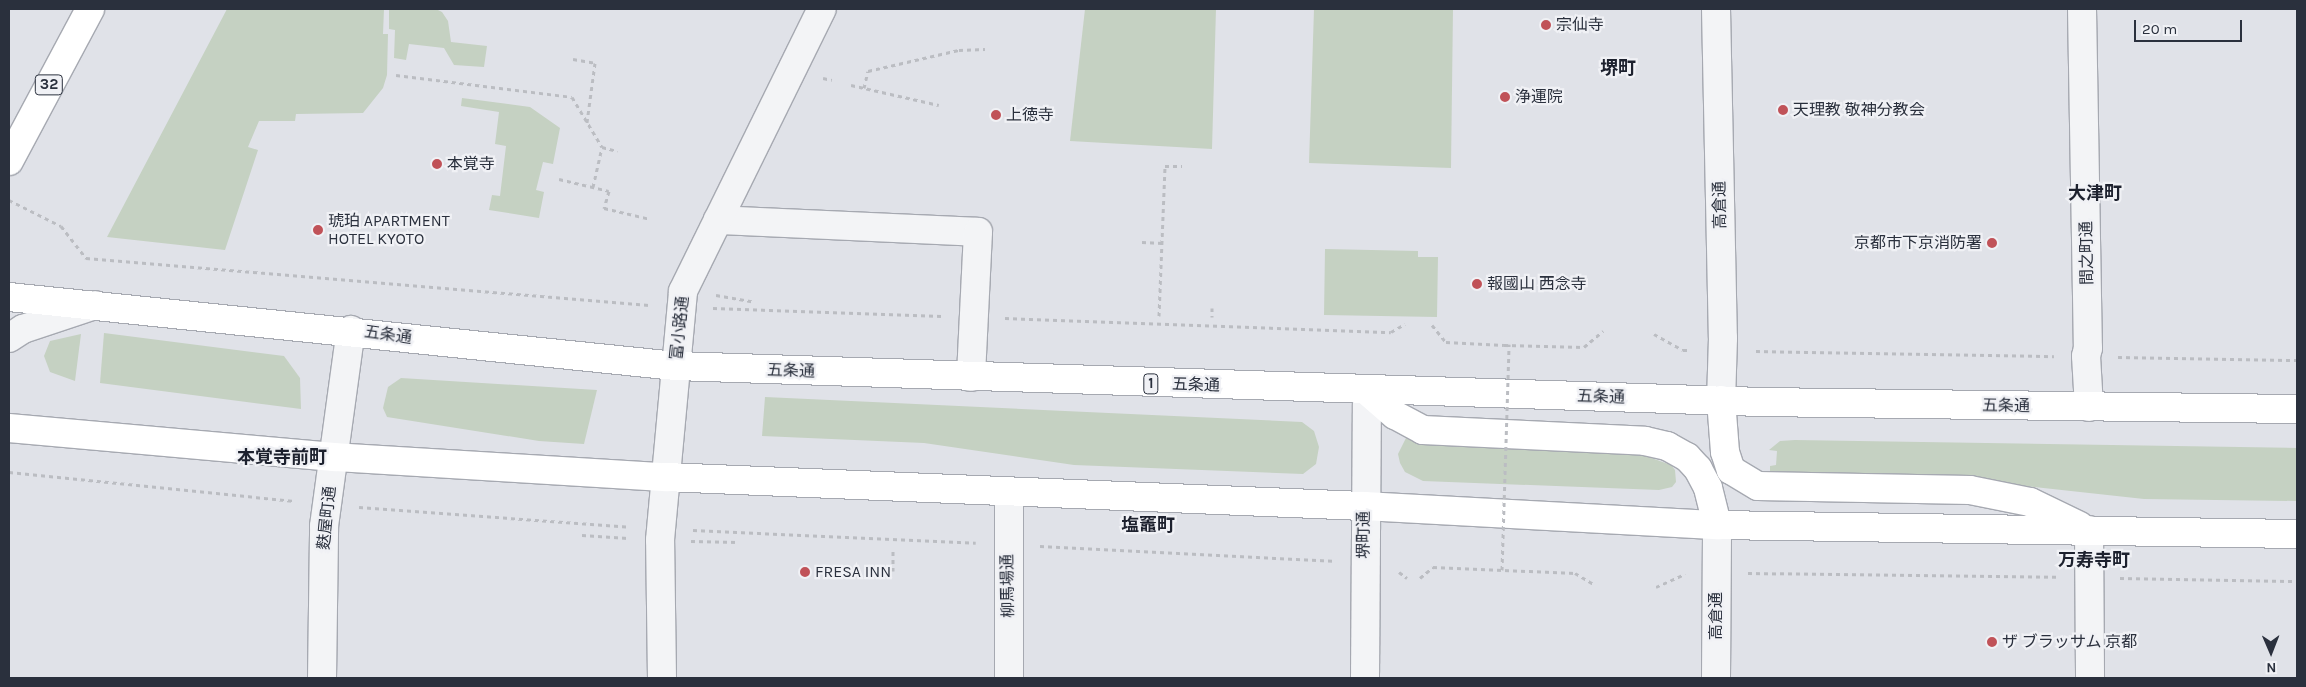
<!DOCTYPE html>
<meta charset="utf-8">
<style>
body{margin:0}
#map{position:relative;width:2306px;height:687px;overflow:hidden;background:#e0e2e8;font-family:Karla,"Noto Sans JP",sans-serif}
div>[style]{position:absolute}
.green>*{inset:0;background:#c5d1c2}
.path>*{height:3px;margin-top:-1.5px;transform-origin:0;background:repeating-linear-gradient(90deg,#bbbdc2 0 4px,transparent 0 8px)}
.roads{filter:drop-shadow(1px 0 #a6a9b1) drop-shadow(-1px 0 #a6a9b1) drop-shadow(0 1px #a6a9b1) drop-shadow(0 -1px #a6a9b1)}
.minor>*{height:28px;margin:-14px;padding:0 14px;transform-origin:14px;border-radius:14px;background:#f3f4f6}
.major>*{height:28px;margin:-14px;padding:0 14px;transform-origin:14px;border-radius:14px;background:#fff}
.highway>*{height:28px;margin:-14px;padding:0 14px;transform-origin:14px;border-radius:14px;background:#fff}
.path-bridge>*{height:3px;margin-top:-1.5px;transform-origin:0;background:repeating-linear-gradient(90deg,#bbbdc2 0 4px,transparent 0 8px)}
.dots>*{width:14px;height:14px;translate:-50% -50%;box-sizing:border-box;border:2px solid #f0f1f5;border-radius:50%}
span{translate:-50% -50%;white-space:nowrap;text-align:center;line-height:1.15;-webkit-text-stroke:4.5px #f0f1f5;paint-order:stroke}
.shield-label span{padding:1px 4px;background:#f0f1f5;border:1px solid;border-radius:4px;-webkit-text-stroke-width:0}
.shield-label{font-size:15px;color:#2a303d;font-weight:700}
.poi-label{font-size:16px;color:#2a303d}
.left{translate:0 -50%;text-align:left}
.right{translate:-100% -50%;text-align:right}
.street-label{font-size:16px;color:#2a303d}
.neighbourhood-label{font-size:18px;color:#1d212e;font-weight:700}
.frame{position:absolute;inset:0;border:10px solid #2a303d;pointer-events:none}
.north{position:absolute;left:2246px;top:627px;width:50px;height:50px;-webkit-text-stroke:4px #f0f1f5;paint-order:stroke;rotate:179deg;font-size:14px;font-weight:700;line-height:20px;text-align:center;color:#2a303d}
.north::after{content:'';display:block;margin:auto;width:18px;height:22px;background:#2a303d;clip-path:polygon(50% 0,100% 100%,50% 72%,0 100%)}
.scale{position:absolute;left:2134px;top:20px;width:108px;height:22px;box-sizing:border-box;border:2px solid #2a303d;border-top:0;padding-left:6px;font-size:15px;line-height:18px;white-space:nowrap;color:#2a303d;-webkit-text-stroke:4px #f0f1f5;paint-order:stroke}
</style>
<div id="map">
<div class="green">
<div style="clip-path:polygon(227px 9px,384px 9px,383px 34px,388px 34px,387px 75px,383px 88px,363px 113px,296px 114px,295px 121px,259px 121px,248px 147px,258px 150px,225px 250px,107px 237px)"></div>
<div style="clip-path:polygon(389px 9px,436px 9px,442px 12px,448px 21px,451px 42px,487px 46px,484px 67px,454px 65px,444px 48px,409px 44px,406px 60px,394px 58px,395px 30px,389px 29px)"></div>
<div style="clip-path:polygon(1085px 9px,1216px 9px,1212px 149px,1070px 141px)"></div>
<div style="clip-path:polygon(1314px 9px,1453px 9px,1451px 168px,1309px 163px)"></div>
<div style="clip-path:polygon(462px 98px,530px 107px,560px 128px,553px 164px,543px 162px,536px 190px,544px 192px,539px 218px,489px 210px,492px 195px,500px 196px,506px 146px,495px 144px,499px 112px,461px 106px)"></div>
<div style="clip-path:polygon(1325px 249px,1418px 251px,1418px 257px,1438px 257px,1437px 317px,1324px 315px)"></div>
<div style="clip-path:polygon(104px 333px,284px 356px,300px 378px,301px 409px,100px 383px)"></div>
<div style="clip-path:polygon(81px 334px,75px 381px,50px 372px,44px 356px,50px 341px)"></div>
<div style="clip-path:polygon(401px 378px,597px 390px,584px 444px,539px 441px,387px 417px,383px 408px,388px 387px)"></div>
<div style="clip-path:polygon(765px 397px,1302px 422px,1314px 431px,1319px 447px,1316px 464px,1303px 474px,1074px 465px,924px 443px,762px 436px)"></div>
<div style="clip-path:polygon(1406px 438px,1444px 444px,1632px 451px,1671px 465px,1675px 470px,1676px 482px,1672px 487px,1659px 490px,1423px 481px,1405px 472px,1400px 463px,1398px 454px)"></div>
<div style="clip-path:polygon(1795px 440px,2297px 448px,2297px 501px,2144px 499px,1970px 480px,1778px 476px,1770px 471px,1770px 466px,1776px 465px,1777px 451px,1769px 450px,1780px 441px)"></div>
</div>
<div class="path">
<div style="left:573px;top:59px;width:22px;rotate:10deg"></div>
<div style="left:595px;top:63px;width:60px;rotate:97.7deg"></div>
<div style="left:396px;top:75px;width:177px;rotate:7.1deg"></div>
<div style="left:572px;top:97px;width:58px;rotate:59deg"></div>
<div style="left:823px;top:78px;width:9px;rotate:13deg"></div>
<div style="left:851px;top:85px;width:90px;rotate:12.8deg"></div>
<div style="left:864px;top:88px;width:17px;rotate:-77deg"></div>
<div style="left:868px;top:71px;width:93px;rotate:-13deg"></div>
<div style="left:959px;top:50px;width:26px;rotate:-2deg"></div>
<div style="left:559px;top:179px;width:51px;rotate:13.5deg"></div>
<div style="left:609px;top:191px;width:18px;rotate:106deg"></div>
<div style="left:604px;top:208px;width:47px;rotate:13.4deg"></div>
<div style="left:593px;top:187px;width:41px;rotate:-77.3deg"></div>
<div style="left:602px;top:147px;width:16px;rotate:15deg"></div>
<div style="left:9px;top:200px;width:58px;rotate:26.6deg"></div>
<div style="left:61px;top:226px;width:41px;rotate:52deg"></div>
<div style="left:86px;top:258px;width:565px;rotate:4.77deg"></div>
<div style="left:1142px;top:242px;width:21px;rotate:3deg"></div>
<div style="left:716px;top:295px;width:39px;rotate:10deg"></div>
<div style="left:713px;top:308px;width:229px;rotate:2deg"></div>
<div style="left:1212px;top:308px;width:9px;rotate:90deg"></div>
<div style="left:1159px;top:316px;width:150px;rotate:-87.7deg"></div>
<div style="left:1165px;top:166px;width:17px"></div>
<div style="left:1005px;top:318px;width:386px;rotate:2.1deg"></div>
<div style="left:1391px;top:332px;width:16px;rotate:-30deg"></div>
<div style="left:1432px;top:325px;width:22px;rotate:51deg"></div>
<div style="left:1446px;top:342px;width:58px;rotate:3deg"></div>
<div style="left:1504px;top:345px;width:80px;rotate:1.4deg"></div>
<div style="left:1584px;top:347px;width:25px;rotate:-40deg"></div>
<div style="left:1654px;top:334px;width:33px;rotate:29deg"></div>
<div style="left:1683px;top:350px;width:6px"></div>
<div style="left:1756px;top:351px;width:298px;rotate:1deg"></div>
<div style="left:2118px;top:357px;width:179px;rotate:1deg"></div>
<div style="left:9px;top:472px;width:287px;rotate:5.8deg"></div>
<div style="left:359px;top:507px;width:271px;rotate:4.2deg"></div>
<div style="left:693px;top:530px;width:283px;rotate:2.6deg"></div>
<div style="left:582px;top:535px;width:46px;rotate:3.7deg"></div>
<div style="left:691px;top:541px;width:47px;rotate:1.2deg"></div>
<div style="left:1040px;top:546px;width:293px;rotate:2.9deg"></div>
<div style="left:893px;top:571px;width:21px;rotate:-90deg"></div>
<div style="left:1399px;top:572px;width:10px;rotate:37deg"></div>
<div style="left:1748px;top:573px;width:309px;rotate:0.7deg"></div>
<div style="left:1420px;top:578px;width:17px;rotate:-40deg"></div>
<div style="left:1433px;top:567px;width:142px;rotate:2.4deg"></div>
<div style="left:1575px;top:573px;width:21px;rotate:31deg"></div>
<div style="left:2120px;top:578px;width:177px;rotate:1deg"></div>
<div style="left:1656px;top:587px;width:32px;rotate:-24deg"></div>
</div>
<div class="roads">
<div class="minor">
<div style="left:1716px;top:9px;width:329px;rotate:88.8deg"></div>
<div style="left:1723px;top:338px;width:62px;rotate:91.8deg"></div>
<div style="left:2082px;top:9px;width:339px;rotate:89deg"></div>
<div style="left:2088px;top:348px;width:8px;rotate:104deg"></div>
<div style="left:2086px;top:356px;width:51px;rotate:86.6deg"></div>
<div style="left:718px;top:220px;width:260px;rotate:2.6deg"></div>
<div style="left:978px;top:232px;width:145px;rotate:92.8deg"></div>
<div style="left:9px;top:338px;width:17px;rotate:-33deg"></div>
<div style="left:23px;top:329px;width:76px;rotate:-18.4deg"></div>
<div style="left:1009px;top:493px;width:185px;rotate:90deg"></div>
<div style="left:2089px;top:530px;width:148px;rotate:89.6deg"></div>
<div style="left:322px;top:678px;width:152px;rotate:-89.2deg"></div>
<div style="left:324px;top:526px;width:198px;rotate:-82.2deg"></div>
<div style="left:662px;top:678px;width:138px;rotate:-90.8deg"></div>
<div style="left:660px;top:540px;width:250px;rotate:-84.7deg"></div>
<div style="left:683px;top:291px;width:314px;rotate:-63.8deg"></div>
<div style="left:1365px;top:678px;width:287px;rotate:-89.6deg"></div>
<div style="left:1716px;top:678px;width:153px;rotate:-89.6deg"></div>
</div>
<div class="major">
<div style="left:9px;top:161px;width:172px;rotate:-61.9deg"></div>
</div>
<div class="highway">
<div style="left:9px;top:297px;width:671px;rotate:5.91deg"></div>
<div style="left:676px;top:366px;width:1085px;rotate:1.9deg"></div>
<div style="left:1760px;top:402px;width:537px;rotate:0.75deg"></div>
<div style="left:1367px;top:391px;width:37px;rotate:41deg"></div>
<div style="left:1395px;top:415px;width:32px;rotate:28deg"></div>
<div style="left:1423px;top:430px;width:222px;rotate:2.8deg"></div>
<div style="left:1645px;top:441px;width:23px;rotate:13deg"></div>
<div style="left:1667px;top:446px;width:23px;rotate:29deg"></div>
<div style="left:1687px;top:457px;width:16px;rotate:47deg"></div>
<div style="left:1698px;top:469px;width:21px;rotate:62deg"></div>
<div style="left:1708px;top:488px;width:38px;rotate:76deg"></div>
<div style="left:1721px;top:400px;width:52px;rotate:85.6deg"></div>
<div style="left:1725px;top:452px;width:19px;rotate:72deg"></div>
<div style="left:1731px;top:470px;width:31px;rotate:31deg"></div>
<div style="left:1758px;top:486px;width:212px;rotate:1.1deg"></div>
<div style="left:1970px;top:490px;width:61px;rotate:11.3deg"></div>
<div style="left:2030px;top:502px;width:55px;rotate:25.6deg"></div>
<div style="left:9px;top:428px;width:326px;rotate:5.1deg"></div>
<div style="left:334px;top:457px;width:332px;rotate:3.5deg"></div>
<div style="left:665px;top:477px;width:700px;rotate:2.38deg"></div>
<div style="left:1364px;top:506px;width:354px;rotate:3.1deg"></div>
<div style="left:1717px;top:525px;width:580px;rotate:0.89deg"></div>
</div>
</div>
<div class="path-bridge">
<div style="left:1502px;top:570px;width:226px;rotate:-88.2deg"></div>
</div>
<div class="dots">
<div style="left:1546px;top:25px;background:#c05258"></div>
<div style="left:1505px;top:97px;background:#c05258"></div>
<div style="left:1783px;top:110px;background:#c05258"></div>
<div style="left:996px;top:115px;background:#c05258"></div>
<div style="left:437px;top:164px;background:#c05258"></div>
<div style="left:318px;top:230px;background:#c05258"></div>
<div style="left:1992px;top:243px;background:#c05258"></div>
<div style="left:1477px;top:284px;background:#c05258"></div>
<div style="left:805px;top:572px;background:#c05258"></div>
<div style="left:1992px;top:642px;background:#c05258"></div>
</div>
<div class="shield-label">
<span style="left:49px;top:85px">32</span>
<span style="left:1151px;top:384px">1</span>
</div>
<div class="poi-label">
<span class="left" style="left:1556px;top:25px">宗仙寺</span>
<span class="left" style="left:1515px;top:97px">浄運院</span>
<span class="left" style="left:1793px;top:110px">天理教 敬神分教会</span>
<span class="left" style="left:1006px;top:115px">上徳寺</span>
<span class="left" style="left:447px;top:164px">本覚寺</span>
<span class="left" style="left:328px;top:230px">琥珀 APARTMENT<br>HOTEL KYOTO</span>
<span class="right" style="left:1982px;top:243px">京都市下京消防署</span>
<span class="left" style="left:1487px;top:284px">報國山 西念寺</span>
<span class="left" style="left:815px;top:572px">FRESA INN</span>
<span class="left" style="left:2002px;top:642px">ザ ブラッサム 京都</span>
</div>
<div class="street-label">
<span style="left:1720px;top:205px;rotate:-91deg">高倉通</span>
<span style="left:2087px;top:253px;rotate:-91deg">間之町通</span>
<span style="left:680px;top:328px;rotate:-84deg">富小路通</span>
<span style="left:388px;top:335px;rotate:8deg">五条通</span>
<span style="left:791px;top:371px;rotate:2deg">五条通</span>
<span style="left:1196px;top:385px;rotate:2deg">五条通</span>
<span style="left:1601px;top:397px;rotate:2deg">五条通</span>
<span style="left:2006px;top:406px;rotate:1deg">五条通</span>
<span style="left:327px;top:518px;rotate:-84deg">麩屋町通</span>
<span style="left:1364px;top:535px;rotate:-90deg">堺町通</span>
<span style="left:1008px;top:586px;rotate:-91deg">柳馬場通</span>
<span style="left:1716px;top:616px;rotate:-90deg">高倉通</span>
</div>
<div class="neighbourhood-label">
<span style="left:1618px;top:68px">堺町</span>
<span style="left:2095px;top:193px">大津町</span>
<span style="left:282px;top:457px">本覚寺前町</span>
<span style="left:1148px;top:525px">塩竈町</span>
<span style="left:2094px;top:560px">万寿寺町</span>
</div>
<div class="frame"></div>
<div class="north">N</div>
<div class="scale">20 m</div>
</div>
